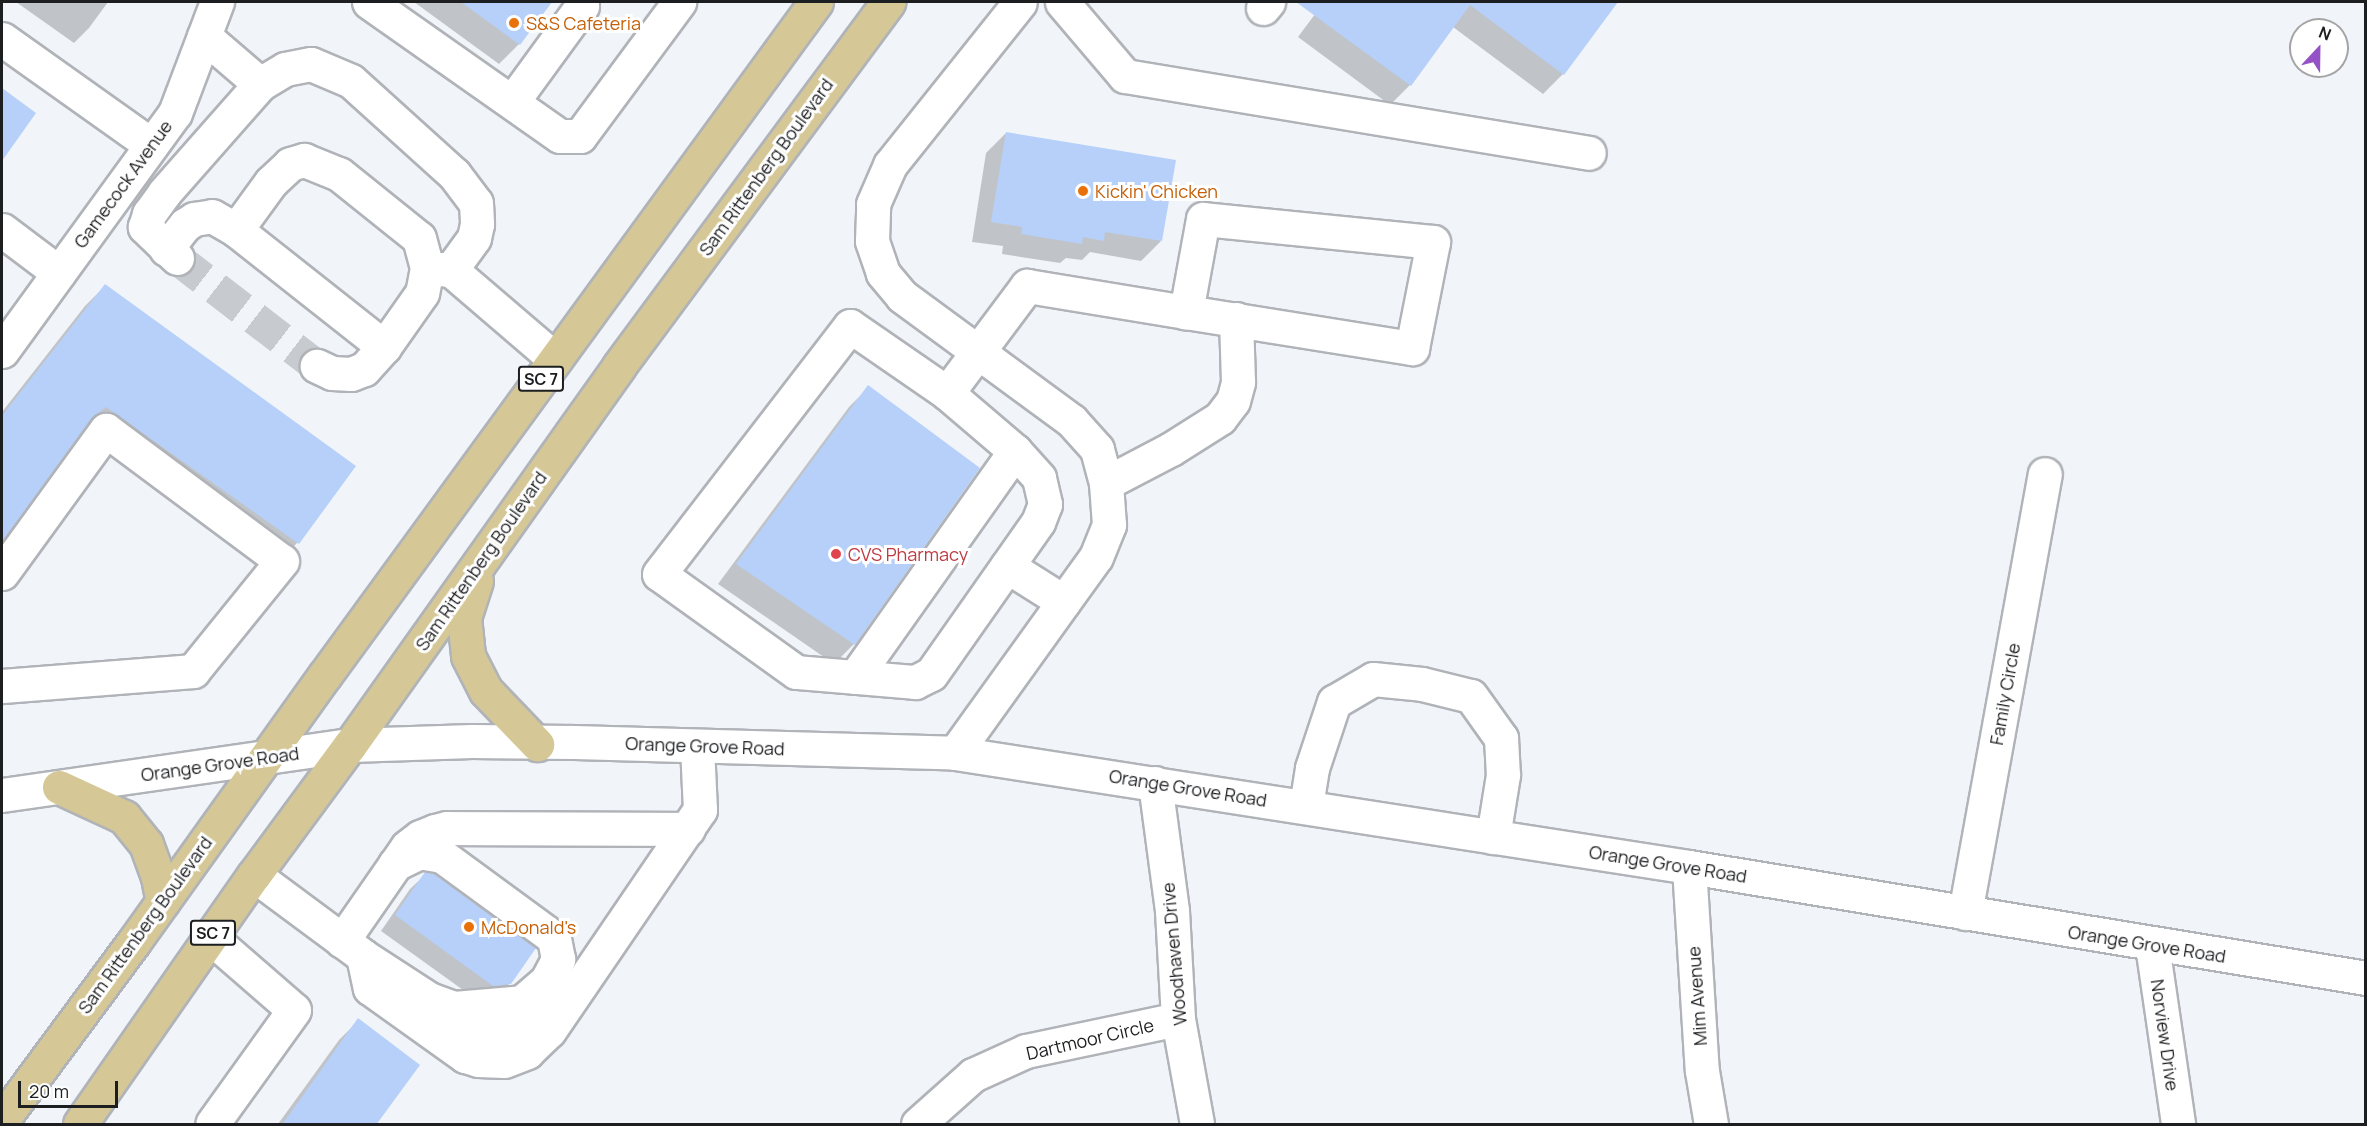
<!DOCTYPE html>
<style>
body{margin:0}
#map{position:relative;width:2367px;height:1126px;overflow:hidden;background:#f1f5fa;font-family:Manrope,sans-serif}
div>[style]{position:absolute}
.shadow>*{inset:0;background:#0003}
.building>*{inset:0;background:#b6d0f9}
.minor-tunnel>*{height:33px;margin-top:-16.5px;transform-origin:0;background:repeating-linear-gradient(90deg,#c7cace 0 33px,transparent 0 49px)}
.roads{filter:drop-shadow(2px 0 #b0b3b8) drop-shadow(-2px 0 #b0b3b8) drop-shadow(0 2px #b0b3b8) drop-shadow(0 -2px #b0b3b8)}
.minor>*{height:33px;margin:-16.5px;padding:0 16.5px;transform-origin:16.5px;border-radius:16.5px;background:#fff}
.major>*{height:33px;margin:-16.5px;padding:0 16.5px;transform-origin:16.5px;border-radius:16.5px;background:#d5c896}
.dots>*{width:16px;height:16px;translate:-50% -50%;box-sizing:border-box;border:3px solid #fff;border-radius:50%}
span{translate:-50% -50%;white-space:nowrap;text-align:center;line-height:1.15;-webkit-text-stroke:6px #fff;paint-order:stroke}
.shield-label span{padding:2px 4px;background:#fff;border:2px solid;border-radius:4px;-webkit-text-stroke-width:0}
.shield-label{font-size:16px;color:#1d1e20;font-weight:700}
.food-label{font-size:18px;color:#c56008}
.left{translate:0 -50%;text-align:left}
.street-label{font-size:18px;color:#1d1e20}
.health-label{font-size:18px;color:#be3a42}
.frame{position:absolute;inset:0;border:3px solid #1d1e20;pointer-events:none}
.north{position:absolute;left:2289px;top:18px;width:60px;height:60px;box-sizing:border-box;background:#fff;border:2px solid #a5a5a6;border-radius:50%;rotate:22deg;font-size:16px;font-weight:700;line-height:24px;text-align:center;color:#1d1e20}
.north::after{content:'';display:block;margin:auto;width:21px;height:27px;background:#9552c6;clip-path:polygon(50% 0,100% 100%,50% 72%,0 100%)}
.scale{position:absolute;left:18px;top:1081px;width:100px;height:27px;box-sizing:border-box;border:3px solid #1d1e20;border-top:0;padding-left:8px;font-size:18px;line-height:21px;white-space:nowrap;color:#1d1e20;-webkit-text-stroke:4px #fff;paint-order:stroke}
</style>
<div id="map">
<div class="shadow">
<div style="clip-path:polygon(16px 2px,108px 2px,89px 28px,74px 43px)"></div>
<div style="clip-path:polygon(414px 2px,550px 2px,519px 44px,499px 64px)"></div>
<div style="clip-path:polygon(1324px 2px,1616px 2px,1563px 74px,1543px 94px,1453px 27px,1410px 85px,1390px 105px,1298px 37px)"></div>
<div style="clip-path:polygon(2px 90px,34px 113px,2px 158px)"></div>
<div style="clip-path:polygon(1006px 133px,1161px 241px,1141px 261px,1090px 252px,1082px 260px,1066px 258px,1060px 263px,1002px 254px,1003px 246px,972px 242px,986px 153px)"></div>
<div style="clip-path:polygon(105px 286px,354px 466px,297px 543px,278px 563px,86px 426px,2px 539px,2px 412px,85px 306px)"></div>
<div style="clip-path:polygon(869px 387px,854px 644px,834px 664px,718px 584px,849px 407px)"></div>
<div style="clip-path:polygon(426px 874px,510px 983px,494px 999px,477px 1000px,381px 931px,410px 889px)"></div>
<div style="clip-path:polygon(359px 1020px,374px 1124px,278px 1124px,339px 1040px)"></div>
</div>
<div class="building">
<div style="clip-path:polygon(461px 2px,552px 2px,520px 45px)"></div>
<div style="clip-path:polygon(1296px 2px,1618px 2px,1564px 75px,1470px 5px,1411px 86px)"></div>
<div style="clip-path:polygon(2px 88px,36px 113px,2px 161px)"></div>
<div style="clip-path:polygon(1006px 132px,1176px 160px,1162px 241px,1105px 232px,1104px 241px,1083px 237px,1082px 244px,1021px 234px,1022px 227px,991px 222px)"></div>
<div style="clip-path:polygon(105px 284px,356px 466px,299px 544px,106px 407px,91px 419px,2px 542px,2px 416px)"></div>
<div style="clip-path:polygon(868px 385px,980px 468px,855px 645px,736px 564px)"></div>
<div style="clip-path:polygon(425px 872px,434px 874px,536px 948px,511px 984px,493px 986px,395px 915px)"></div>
<div style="clip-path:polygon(358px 1018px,420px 1065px,376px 1125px,282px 1125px)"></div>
</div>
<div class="minor-tunnel">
<div style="left:177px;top:258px;width:177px;rotate:37.6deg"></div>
</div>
<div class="roads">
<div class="minor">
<div style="left:369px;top:2px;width:233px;rotate:35.1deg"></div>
<div style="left:560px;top:136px;width:20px"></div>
<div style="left:580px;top:136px;width:167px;rotate:-53.5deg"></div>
<div style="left:1062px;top:2px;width:97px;rotate:49.6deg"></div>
<div style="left:1125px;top:76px;width:470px;rotate:9.4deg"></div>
<div style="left:1263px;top:8px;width:8px;rotate:-50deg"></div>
<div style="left:204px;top:36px;width:74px;rotate:40.6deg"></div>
<div style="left:2px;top:39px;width:183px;rotate:35.4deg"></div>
<div style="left:512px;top:102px;width:119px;rotate:-53.9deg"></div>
<div style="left:2px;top:230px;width:71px;rotate:37deg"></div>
<div style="left:236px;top:230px;width:59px;rotate:-53.9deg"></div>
<div style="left:271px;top:182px;width:26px;rotate:-43deg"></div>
<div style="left:290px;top:164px;width:15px;rotate:-16deg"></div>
<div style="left:304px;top:160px;width:38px;rotate:22deg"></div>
<div style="left:339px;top:174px;width:102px;rotate:38.7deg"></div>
<div style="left:419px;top:238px;width:31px;rotate:75deg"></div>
<div style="left:427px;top:268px;width:25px;rotate:101deg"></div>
<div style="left:422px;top:293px;width:66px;rotate:125.1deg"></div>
<div style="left:384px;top:347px;width:30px;rotate:132deg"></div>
<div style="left:364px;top:369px;width:14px;rotate:159deg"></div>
<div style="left:351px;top:374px;width:19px;rotate:-177deg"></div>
<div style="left:332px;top:373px;width:17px;rotate:-155deg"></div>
<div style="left:166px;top:249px;width:31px;rotate:-52deg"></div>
<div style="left:185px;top:225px;width:11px;rotate:-34deg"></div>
<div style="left:194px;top:219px;width:18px;rotate:-9deg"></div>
<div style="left:212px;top:216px;width:28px;rotate:30deg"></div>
<div style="left:236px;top:230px;width:189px;rotate:38.3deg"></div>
<div style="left:177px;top:258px;width:45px;rotate:-135.9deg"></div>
<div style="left:145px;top:227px;width:14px;rotate:-73deg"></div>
<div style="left:149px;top:214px;width:26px;rotate:-54deg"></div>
<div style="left:164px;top:193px;width:145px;rotate:-48.6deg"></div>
<div style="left:260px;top:84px;width:29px;rotate:-31deg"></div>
<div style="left:285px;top:69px;width:26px;rotate:-11deg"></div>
<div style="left:311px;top:64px;width:43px;rotate:23deg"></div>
<div style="left:351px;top:81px;width:139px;rotate:42.1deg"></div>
<div style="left:454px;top:174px;width:36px;rotate:53deg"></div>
<div style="left:476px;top:203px;width:21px;rotate:87deg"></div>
<div style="left:477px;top:224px;width:14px;rotate:102deg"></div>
<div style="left:474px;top:238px;width:39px;rotate:126deg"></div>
<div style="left:428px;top:268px;width:23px;rotate:5deg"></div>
<div style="left:451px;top:270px;width:137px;rotate:40.6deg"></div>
<div style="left:2px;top:351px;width:294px;rotate:-54deg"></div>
<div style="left:175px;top:113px;width:119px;rotate:-69.3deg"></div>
<div style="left:947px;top:393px;width:89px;rotate:40.5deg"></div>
<div style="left:1015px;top:451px;width:36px;rotate:48deg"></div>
<div style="left:1039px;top:478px;width:27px;rotate:77deg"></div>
<div style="left:1045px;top:504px;width:19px;rotate:111deg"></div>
<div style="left:1038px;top:522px;width:186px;rotate:125.1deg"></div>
<div style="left:931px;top:674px;width:18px;rotate:153deg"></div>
<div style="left:915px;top:682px;width:119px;rotate:-175.2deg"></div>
<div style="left:796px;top:672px;width:168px;rotate:-144.4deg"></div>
<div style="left:659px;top:574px;width:313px;rotate:-52.4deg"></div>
<div style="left:850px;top:326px;width:118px;rotate:34.6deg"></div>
<div style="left:947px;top:393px;width:134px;rotate:-53.2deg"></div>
<div style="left:1027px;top:286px;width:161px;rotate:9.3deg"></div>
<div style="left:1186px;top:312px;width:229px;rotate:9.1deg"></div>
<div style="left:1412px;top:348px;width:108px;rotate:-78.8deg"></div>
<div style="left:1433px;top:242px;width:231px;rotate:-174.3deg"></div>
<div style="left:1203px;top:219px;width:95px;rotate:100.4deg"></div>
<div style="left:1106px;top:483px;width:73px;rotate:-27.6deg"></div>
<div style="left:1171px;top:449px;width:58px;rotate:-32.3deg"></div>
<div style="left:1220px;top:418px;width:21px;rotate:-53deg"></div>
<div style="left:1233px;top:401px;width:20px;rotate:-75deg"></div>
<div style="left:1238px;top:382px;width:63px;rotate:-91.8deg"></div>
<div style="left:1007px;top:566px;width:67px;rotate:32.3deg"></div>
<div style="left:2px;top:573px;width:177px;rotate:-54deg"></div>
<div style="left:106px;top:430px;width:219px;rotate:36.7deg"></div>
<div style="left:282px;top:561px;width:141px;rotate:129deg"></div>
<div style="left:193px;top:671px;width:192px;rotate:175.5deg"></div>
<div style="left:855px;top:677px;width:277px;rotate:-54.7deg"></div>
<div style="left:955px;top:753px;width:241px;rotate:-54.3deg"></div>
<div style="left:1096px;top:557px;width:35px;rotate:-68deg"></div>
<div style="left:1109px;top:525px;width:42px;rotate:-94.1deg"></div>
<div style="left:1106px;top:483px;width:35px;rotate:-105deg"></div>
<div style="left:1097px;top:449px;width:38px;rotate:-132deg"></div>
<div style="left:1072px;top:421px;width:211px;rotate:-143.7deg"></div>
<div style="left:902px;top:296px;width:30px;rotate:-130deg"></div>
<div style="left:883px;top:273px;width:34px;rotate:-109deg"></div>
<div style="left:872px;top:241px;width:37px;rotate:-88deg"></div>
<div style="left:873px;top:204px;width:43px;rotate:-66.4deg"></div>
<div style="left:890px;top:165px;width:208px;rotate:-51.4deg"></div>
<div style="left:1155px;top:783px;width:129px;rotate:82.4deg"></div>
<div style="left:1172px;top:911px;width:108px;rotate:86.8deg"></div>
<div style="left:1178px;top:1019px;width:107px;rotate:79.7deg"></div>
<div style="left:2px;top:795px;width:352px;rotate:-8.2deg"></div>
<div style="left:350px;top:745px;width:122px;rotate:-1.9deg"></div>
<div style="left:472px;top:741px;width:101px;rotate:0.6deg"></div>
<div style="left:573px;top:742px;width:382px;rotate:1.6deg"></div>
<div style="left:955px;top:753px;width:743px;rotate:8.83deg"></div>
<div style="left:1689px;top:867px;width:686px;rotate:9.31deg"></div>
<div style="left:1306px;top:806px;width:38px;rotate:-81deg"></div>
<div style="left:1312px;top:768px;width:70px;rotate:-71.6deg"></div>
<div style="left:1334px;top:702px;width:45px;rotate:-30.5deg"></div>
<div style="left:1373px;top:679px;width:49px;rotate:5.8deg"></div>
<div style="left:1422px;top:684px;width:50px;rotate:13.8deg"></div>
<div style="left:1471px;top:696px;width:52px;rotate:54.5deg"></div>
<div style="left:1501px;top:738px;width:37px;rotate:87deg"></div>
<div style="left:1503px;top:775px;width:63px;rotate:99.2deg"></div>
<div style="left:1689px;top:867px;width:204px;rotate:86.4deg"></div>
<div style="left:1702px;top:1071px;width:54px;rotate:80.4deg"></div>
<div style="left:254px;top:875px;width:136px;rotate:36.6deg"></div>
<div style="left:363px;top:956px;width:33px;rotate:78deg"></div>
<div style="left:370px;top:988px;width:117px;rotate:35.6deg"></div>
<div style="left:465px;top:1056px;width:14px;rotate:17deg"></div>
<div style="left:478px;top:1060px;width:26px;rotate:2deg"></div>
<div style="left:504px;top:1061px;width:25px;rotate:-21deg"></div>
<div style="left:527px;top:1052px;width:30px;rotate:-44deg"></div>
<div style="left:549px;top:1031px;width:268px;rotate:-55.7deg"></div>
<div style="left:700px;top:810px;width:64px;rotate:-92.7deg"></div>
<div style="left:1965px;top:913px;width:446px;rotate:-79.7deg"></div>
<div style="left:210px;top:937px;width:111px;rotate:41deg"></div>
<div style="left:294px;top:1010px;width:140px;rotate:125.7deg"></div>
<div style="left:342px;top:941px;width:114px;rotate:-55.3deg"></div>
<div style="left:407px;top:847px;width:16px;rotate:-38deg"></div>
<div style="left:420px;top:837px;width:16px;rotate:-22deg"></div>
<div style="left:435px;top:831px;width:12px;rotate:-14deg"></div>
<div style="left:447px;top:828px;width:241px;rotate:0.2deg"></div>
<div style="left:2152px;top:945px;width:181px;rotate:81.7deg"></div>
<div style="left:363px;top:956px;width:79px;rotate:33.1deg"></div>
<div style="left:429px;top:999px;width:27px;rotate:20deg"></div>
<div style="left:454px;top:1008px;width:68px;rotate:-5deg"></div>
<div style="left:522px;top:1002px;width:33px;rotate:-41deg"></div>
<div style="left:547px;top:980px;width:24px;rotate:-62deg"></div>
<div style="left:558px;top:959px;width:21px;rotate:-101deg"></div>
<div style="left:554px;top:938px;width:139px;rotate:-143.8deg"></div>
<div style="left:442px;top:856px;width:22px;rotate:-170deg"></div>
<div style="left:420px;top:852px;width:28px;rotate:154deg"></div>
<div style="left:455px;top:1033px;width:7px;rotate:34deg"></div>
<div style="left:461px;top:1037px;width:37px"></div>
<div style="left:498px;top:1037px;width:20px;rotate:-37deg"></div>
<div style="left:514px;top:1025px;width:43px;rotate:-54.5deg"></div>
<div style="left:918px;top:1124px;width:74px;rotate:-41.7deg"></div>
<div style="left:973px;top:1075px;width:58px;rotate:-24.4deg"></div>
<div style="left:1026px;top:1051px;width:155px;rotate:-11.9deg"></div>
</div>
<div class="major">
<div style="left:476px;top:581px;width:38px;rotate:108deg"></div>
<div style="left:464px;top:617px;width:39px;rotate:84deg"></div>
<div style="left:468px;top:656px;width:39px;rotate:63deg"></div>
<div style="left:486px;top:691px;width:74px;rotate:46.1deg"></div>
<div style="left:59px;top:787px;width:72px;rotate:24.8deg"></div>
<div style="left:124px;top:817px;width:35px;rotate:51deg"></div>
<div style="left:146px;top:844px;width:35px;rotate:70deg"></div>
<div style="left:158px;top:877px;width:25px;rotate:79deg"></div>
<div style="left:2px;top:1120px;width:220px;rotate:-53.5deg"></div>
<div style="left:133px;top:943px;width:330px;rotate:-54.4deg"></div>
<div style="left:325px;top:675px;width:833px;rotate:-53.89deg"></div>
<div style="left:80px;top:1124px;width:304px;rotate:-55.1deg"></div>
<div style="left:254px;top:875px;width:162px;rotate:-53.6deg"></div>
<div style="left:350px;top:745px;width:465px;rotate:-54.6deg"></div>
<div style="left:619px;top:366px;width:453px;rotate:-53.5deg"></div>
</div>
</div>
<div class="dots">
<div style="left:514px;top:23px;background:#e8710a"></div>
<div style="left:1083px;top:191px;background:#e8710a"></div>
<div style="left:836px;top:554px;background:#e0444e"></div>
<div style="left:469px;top:927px;background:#e8710a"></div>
</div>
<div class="shield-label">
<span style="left:541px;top:379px">SC 7</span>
<span style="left:213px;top:933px">SC 7</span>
</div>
<div class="food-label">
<span class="left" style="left:526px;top:23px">S&amp;S Cafeteria</span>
<span class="left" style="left:1095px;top:191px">Kickin' Chicken</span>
<span class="left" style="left:481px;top:927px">McDonald's</span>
</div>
<div class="street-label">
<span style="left:766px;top:167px;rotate:-54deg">Sam Rittenberg Boulevard</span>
<span style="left:123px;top:184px;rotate:-54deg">Gamecock Avenue</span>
<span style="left:481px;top:561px;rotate:-55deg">Sam Rittenberg Boulevard</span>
<span style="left:2005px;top:694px;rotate:-80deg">Family Circle</span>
<span style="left:705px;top:746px;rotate:2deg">Orange Grove Road</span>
<span style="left:220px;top:764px;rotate:-8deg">Orange Grove Road</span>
<span style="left:1188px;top:788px;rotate:9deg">Orange Grove Road</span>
<span style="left:1668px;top:864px;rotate:9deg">Orange Grove Road</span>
<span style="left:145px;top:925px;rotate:-54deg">Sam Rittenberg Boulevard</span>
<span style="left:2147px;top:944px;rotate:9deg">Orange Grove Road</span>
<span style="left:1174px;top:954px;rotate:-95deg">Woodhaven Drive</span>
<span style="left:1697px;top:996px;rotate:-94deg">Mim Avenue</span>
<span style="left:2165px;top:1035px;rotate:82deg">Norview Drive</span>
<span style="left:1090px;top:1039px;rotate:-13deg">Dartmoor Circle</span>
</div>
<div class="health-label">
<span class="left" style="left:848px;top:554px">CVS Pharmacy</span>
</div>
<div class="frame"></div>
<div class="north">N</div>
<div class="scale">20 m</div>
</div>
